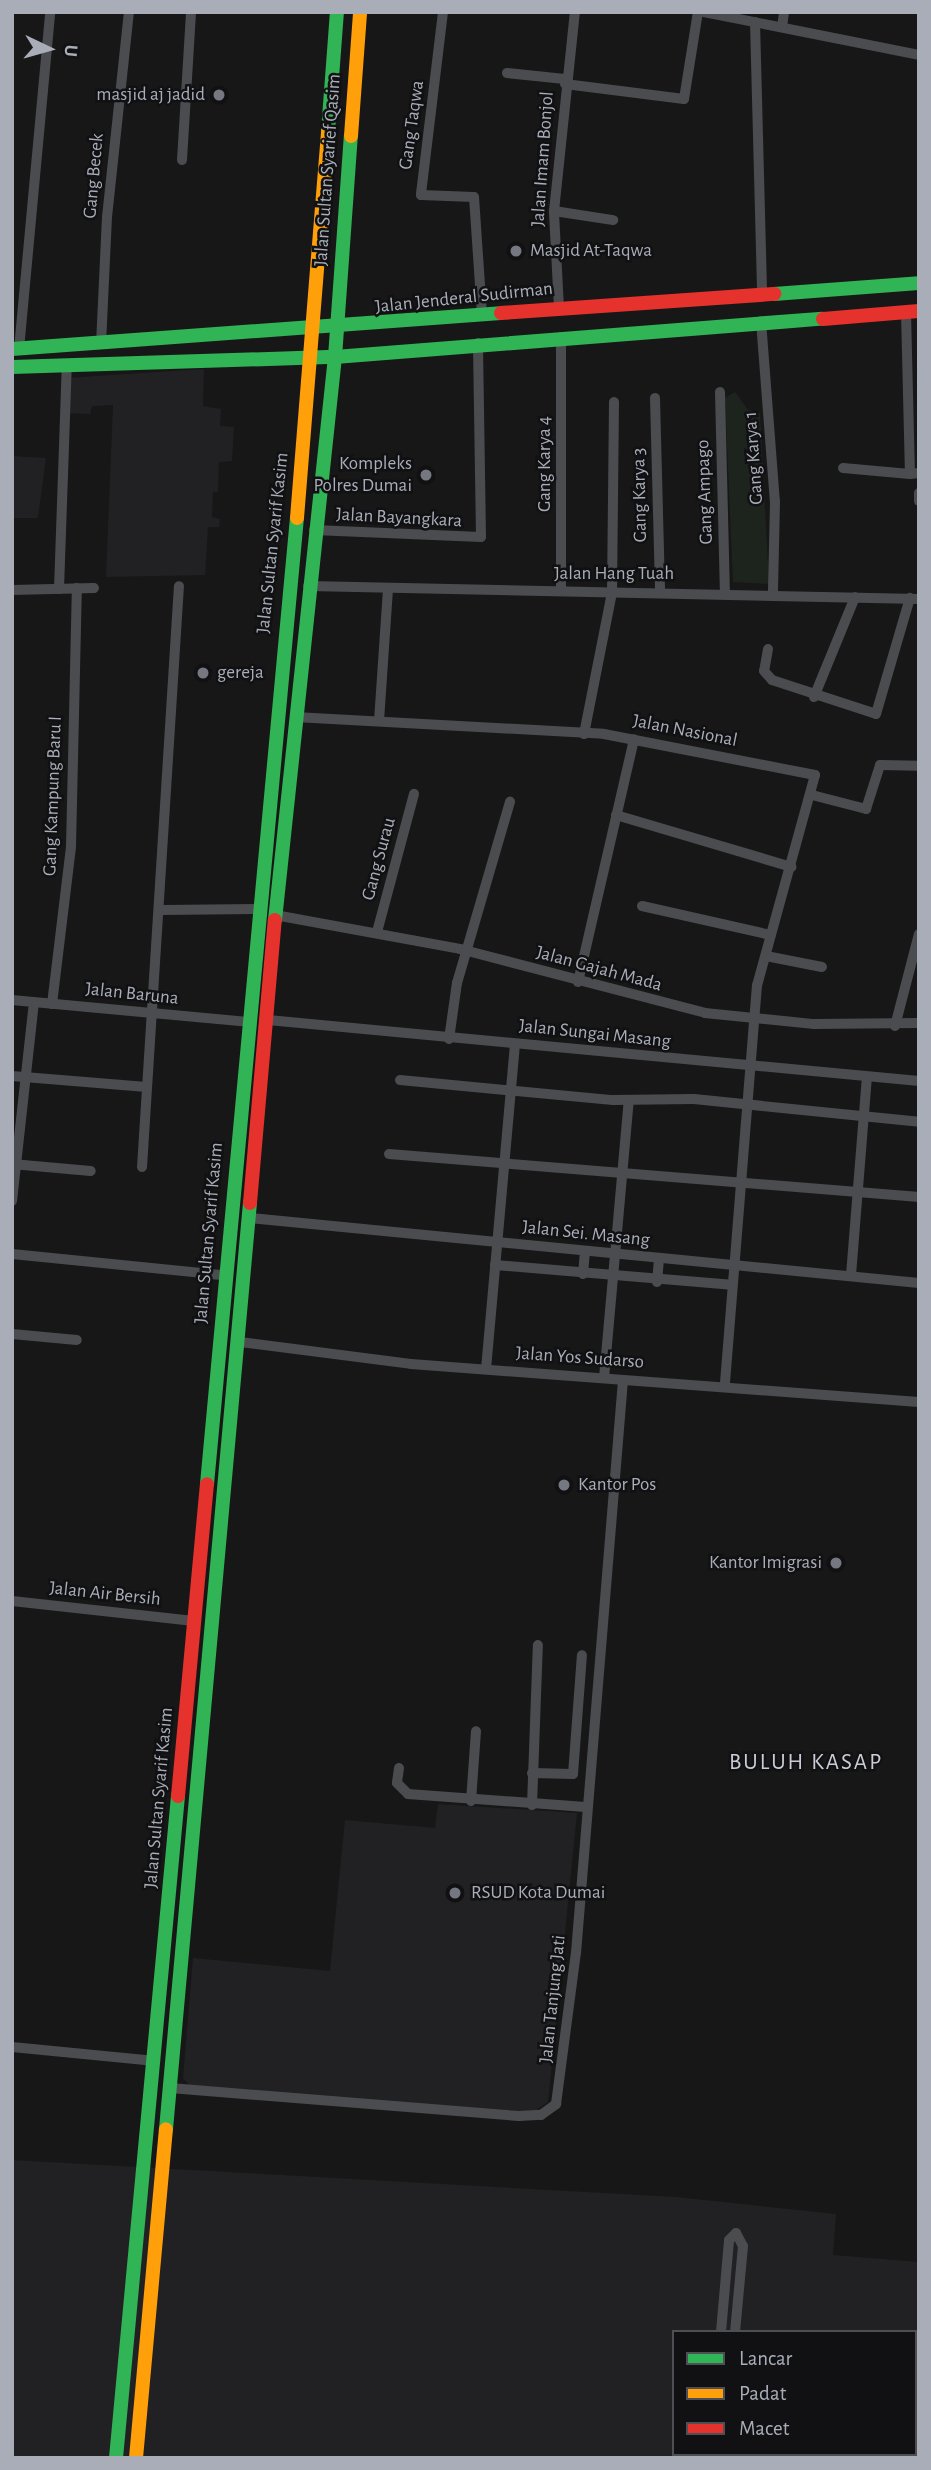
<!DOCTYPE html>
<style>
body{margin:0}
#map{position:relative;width:931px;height:2470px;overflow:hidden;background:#171717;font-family:"Alegreya Sans",sans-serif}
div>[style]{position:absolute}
.built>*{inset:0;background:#212123}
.green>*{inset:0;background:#1d241e}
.street>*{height:10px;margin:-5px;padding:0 5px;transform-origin:5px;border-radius:5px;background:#4b4c50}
.fast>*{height:14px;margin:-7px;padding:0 7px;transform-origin:7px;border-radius:7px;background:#30b455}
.slow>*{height:14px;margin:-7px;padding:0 7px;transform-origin:7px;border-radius:7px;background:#ff9f0a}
.jam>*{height:14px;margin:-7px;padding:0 7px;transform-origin:7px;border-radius:7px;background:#e5322d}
.dots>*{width:19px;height:19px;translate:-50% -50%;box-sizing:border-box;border:4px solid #111113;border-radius:50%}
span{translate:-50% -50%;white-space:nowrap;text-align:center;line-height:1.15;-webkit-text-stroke:5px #111113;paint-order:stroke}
.poi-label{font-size:19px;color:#a8adb8}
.right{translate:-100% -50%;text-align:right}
.left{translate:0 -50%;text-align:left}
.street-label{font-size:19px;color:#a8adb8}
.quarter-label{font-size:23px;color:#c9ccd4;letter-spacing:2px}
.frame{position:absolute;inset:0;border:14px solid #a8adb8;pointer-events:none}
.legend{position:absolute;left:672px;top:2330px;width:245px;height:126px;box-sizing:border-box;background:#111113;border:2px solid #4d4f55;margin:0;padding:9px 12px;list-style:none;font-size:21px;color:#a8adb8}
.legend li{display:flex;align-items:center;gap:14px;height:35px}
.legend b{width:35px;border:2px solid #4d4f55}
.north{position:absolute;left:14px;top:14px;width:70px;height:70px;-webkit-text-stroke:5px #111113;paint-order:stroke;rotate:95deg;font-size:19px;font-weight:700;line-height:28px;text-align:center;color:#a8adb8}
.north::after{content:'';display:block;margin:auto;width:24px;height:32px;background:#a8adb8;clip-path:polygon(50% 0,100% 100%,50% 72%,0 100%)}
</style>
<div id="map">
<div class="built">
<div style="clip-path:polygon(204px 369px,203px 406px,221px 409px,220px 426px,234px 427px,232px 461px,219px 462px,218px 492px,213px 492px,212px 517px,220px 519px,219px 527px,208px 527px,205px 575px,106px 577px,113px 405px,92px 406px,90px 414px,64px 413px,65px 378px)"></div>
<div style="clip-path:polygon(12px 456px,46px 458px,38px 518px,12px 518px)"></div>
<div style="clip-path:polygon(438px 1804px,577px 1813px,548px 2102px,533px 2112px,191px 2087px,183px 2078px,193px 1958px,330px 1971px,345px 1820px,435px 1828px)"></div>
<div style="clip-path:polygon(evenodd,12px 2160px,676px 2197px,836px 2214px,833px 2255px,919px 2262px,919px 2458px,12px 2458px,12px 2160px,674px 2332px,915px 2332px,915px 2454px,674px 2454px,674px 2332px)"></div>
</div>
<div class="green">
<div style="clip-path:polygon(735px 392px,748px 410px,760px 413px,769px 584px,733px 582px,725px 398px)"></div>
</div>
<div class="street">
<div style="left:443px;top:12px;width:184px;rotate:96.9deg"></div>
<div style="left:421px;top:195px;width:53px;rotate:2.2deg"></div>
<div style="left:474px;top:197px;width:118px;rotate:86.1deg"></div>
<div style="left:704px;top:12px;width:219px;rotate:11.3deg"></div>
<div style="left:755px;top:22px;width:272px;rotate:88.5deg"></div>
<div style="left:782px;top:27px;width:15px;rotate:-82deg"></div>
<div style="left:507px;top:73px;width:58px;rotate:5.9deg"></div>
<div style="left:565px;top:84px;width:120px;rotate:7.2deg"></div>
<div style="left:684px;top:99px;width:88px;rotate:-80.9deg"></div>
<div style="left:182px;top:160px;width:148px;rotate:-86.5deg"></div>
<div style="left:554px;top:211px;width:60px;rotate:8.7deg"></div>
<div style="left:559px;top:308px;width:97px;rotate:-93deg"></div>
<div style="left:554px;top:211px;width:200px;rotate:-84deg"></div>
<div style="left:906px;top:312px;width:162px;rotate:88.6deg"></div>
<div style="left:910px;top:474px;width:9px;rotate:-6deg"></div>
<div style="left:761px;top:321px;width:182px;rotate:85.6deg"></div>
<div style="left:775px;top:502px;width:91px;rotate:91.3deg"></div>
<div style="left:101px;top:344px;width:127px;rotate:-87.3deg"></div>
<div style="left:107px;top:217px;width:206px;rotate:-83.9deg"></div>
<div style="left:19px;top:349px;width:338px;rotate:-84.7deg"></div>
<div style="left:720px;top:392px;width:200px;rotate:88.6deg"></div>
<div style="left:655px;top:398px;width:193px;rotate:88.5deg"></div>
<div style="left:843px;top:468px;width:67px;rotate:5.1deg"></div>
<div style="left:919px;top:493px;width:8px;rotate:90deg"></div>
<div style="left:314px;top:530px;width:167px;rotate:2.4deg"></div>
<div style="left:481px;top:537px;width:194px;rotate:-90.9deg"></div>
<div style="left:308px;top:586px;width:611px;rotate:1.22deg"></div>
<div style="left:59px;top:589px;width:225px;rotate:-88deg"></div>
<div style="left:12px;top:590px;width:82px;rotate:-1.4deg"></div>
<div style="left:561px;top:591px;width:254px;rotate:-90deg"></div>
<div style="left:768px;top:649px;width:22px;rotate:100deg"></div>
<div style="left:764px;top:671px;width:12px;rotate:48deg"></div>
<div style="left:772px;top:680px;width:109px;rotate:18.1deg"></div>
<div style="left:876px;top:714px;width:121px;rotate:-73.7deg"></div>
<div style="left:814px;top:697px;width:108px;rotate:-67.7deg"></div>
<div style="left:295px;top:717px;width:309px;rotate:3.1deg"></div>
<div style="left:604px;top:734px;width:215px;rotate:11deg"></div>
<div style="left:815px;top:775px;width:218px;rotate:105.4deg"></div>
<div style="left:757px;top:985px;width:402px;rotate:94.6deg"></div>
<div style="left:379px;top:721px;width:133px;rotate:-86.1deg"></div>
<div style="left:584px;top:734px;width:144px;rotate:-78.8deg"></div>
<div style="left:612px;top:593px;width:191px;rotate:-89.4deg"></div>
<div style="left:812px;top:795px;width:56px;rotate:14.5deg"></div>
<div style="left:866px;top:809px;width:46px;rotate:-72.3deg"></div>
<div style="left:880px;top:765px;width:39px;rotate:1deg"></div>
<div style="left:616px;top:815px;width:183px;rotate:16.5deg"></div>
<div style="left:642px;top:906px;width:132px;rotate:12.7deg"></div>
<div style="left:161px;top:910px;width:97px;rotate:-0.6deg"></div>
<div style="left:275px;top:915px;width:188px;rotate:10.4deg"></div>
<div style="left:460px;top:949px;width:253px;rotate:14.6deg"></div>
<div style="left:705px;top:1013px;width:110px;rotate:5.8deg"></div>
<div style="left:814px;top:1024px;width:105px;rotate:-0.5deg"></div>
<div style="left:377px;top:932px;width:143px;rotate:-75deg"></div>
<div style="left:766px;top:956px;width:57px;rotate:11.1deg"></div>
<div style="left:578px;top:982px;width:249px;rotate:-77deg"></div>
<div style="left:12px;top:1000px;width:237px;rotate:5.3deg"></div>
<div style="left:52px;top:1004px;width:158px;rotate:-83.1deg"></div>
<div style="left:71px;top:847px;width:259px;rotate:-88.7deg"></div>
<div style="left:268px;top:1020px;width:654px;rotate:5.35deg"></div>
<div style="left:895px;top:1026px;width:95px;rotate:-75.4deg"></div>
<div style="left:449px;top:1039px;width:57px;rotate:-81.9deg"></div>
<div style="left:457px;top:983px;width:189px;rotate:-73.7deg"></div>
<div style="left:12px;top:1076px;width:135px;rotate:4.7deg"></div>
<div style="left:400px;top:1080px;width:214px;rotate:5.4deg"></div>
<div style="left:613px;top:1100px;width:81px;rotate:-0.7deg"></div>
<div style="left:694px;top:1099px;width:226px;rotate:5.8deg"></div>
<div style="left:389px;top:1154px;width:532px;rotate:4.64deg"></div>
<div style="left:12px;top:1164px;width:79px;rotate:5.1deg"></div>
<div style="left:142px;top:1167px;width:582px;rotate:-86.36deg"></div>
<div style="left:12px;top:1201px;width:199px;rotate:-83.7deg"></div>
<div style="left:250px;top:1218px;width:672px;rotate:5.55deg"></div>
<div style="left:12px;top:1254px;width:190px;rotate:5.7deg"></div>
<div style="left:495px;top:1265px;width:237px;rotate:4.8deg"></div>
<div style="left:206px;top:1274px;width:18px;rotate:3deg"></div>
<div style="left:583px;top:1274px;width:21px;rotate:-85deg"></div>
<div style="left:851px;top:1275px;width:198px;rotate:-85.4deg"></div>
<div style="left:657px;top:1282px;width:23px;rotate:-85deg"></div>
<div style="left:12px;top:1334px;width:65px;rotate:5.3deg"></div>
<div style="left:240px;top:1342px;width:172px;rotate:7.3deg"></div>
<div style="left:411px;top:1364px;width:509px;rotate:4.28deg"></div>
<div style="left:486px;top:1369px;width:325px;rotate:-84.9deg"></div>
<div style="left:604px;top:1378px;width:279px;rotate:-84.9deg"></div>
<div style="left:12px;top:1601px;width:183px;rotate:6.3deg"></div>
<div style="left:399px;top:1768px;width:15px;rotate:98deg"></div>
<div style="left:397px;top:1783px;width:16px;rotate:45deg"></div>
<div style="left:408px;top:1794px;width:178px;rotate:4.2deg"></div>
<div style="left:532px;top:1773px;width:41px;rotate:1.4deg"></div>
<div style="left:573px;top:1774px;width:119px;rotate:-85.7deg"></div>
<div style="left:471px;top:1801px;width:70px;rotate:-85.9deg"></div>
<div style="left:532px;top:1805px;width:160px;rotate:-87.9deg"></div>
<div style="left:12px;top:2047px;width:144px;rotate:5.6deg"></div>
<div style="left:170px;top:2088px;width:350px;rotate:4.6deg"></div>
<div style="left:519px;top:2116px;width:22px;rotate:-3deg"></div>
<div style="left:541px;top:2115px;width:19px;rotate:-36deg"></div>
<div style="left:556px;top:2104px;width:152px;rotate:-82.5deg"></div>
<div style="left:576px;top:1953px;width:575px;rotate:-85.31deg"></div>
<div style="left:721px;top:2332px;width:92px;rotate:-85deg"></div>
<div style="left:729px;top:2240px;width:10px;rotate:-45deg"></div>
<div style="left:736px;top:2233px;width:15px;rotate:62deg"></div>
<div style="left:743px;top:2246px;width:86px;rotate:95.3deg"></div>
<div style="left:710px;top:2458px;width:4px;rotate:-76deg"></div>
<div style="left:723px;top:2458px;width:4px;rotate:-76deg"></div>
</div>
<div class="fast">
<div style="left:328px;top:131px;width:119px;rotate:-85.7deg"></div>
<div style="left:774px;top:294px;width:145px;rotate:-4.3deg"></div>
<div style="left:12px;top:349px;width:490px;rotate:-4.2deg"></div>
<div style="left:12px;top:367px;width:323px;rotate:-1.8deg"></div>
<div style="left:335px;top:357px;width:489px;rotate:-4.5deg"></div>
<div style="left:275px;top:920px;width:566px;rotate:-83.92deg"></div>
<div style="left:335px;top:357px;width:222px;rotate:-85.9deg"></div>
<div style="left:207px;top:1484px;width:970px;rotate:-84.68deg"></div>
<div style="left:166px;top:2129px;width:930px;rotate:-84.82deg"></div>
<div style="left:116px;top:2458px;width:665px;rotate:-84.65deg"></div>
</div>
<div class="slow">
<div style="left:351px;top:136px;width:124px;rotate:-85.8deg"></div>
<div style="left:297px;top:518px;width:388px;rotate:-85.4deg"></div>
<div style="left:136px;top:2458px;width:330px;rotate:-84.8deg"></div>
</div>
<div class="jam">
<div style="left:501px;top:313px;width:274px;rotate:-4deg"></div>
<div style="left:823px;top:319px;width:96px;rotate:-4.8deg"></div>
<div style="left:250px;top:1203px;width:284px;rotate:-85deg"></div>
<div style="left:178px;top:1796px;width:313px;rotate:-84.7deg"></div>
</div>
<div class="dots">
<div style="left:219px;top:95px;background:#757880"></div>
<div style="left:516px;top:251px;background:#757880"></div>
<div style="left:426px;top:475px;background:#757880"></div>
<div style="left:203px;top:673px;background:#757880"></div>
<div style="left:564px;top:1485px;background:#757880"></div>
<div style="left:836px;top:1563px;background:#757880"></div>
<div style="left:455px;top:1893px;background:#757880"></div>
</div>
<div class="poi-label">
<span class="right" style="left:205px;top:95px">masjid aj jadid</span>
<span class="left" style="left:530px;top:251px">Masjid At-Taqwa</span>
<span class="right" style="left:412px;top:475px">Kompleks<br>Polres Dumai</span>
<span class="left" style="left:217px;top:673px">gereja</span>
<span class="left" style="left:578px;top:1485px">Kantor Pos</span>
<span class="right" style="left:822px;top:1563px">Kantor Imigrasi</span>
<span class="left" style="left:471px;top:1893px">RSUD Kota Dumai</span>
</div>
<div class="street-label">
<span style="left:412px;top:125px;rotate:-82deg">Gang Taqwa</span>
<span style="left:543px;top:159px;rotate:-86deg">Jalan Imam Bonjol</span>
<span style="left:328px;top:170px;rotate:-86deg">Jalan Sultan Syarief Qasim</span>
<span style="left:94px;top:176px;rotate:-85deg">Gang Becek</span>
<span style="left:464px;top:298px;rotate:-6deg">Jalan Jenderal Sudirman</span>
<span style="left:754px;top:458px;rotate:-94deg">Gang Karya 1</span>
<span style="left:545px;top:464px;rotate:-90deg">Gang Karya 4</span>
<span style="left:705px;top:492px;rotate:-92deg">Gang Ampago</span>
<span style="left:640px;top:495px;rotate:-91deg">Gang Karya 3</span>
<span style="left:399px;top:518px;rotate:3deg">Jalan Bayangkara</span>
<span style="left:273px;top:543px;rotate:-84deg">Jalan Sultan Syarif Kasim</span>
<span style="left:614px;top:574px">Jalan Hang Tuah</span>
<span style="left:685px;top:731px;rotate:11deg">Jalan Nasional</span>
<span style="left:53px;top:796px;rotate:-88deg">Gang Kampung Baru I</span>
<span style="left:379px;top:859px;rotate:-75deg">Gang Surau</span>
<span style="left:599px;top:969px;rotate:15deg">Jalan Gajah Mada</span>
<span style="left:132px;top:994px;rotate:6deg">Jalan Baruna</span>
<span style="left:595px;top:1034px;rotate:6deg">Jalan Sungai Masang</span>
<span style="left:209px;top:1233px;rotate:-85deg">Jalan Sultan Syarif Kasim</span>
<span style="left:586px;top:1234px;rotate:6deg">Jalan Sei. Masang</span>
<span style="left:580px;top:1358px;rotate:4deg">Jalan Yos Sudarso</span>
<span style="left:105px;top:1594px;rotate:6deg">Jalan Air Bersih</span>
<span style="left:159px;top:1798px;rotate:-85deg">Jalan Sultan Syarif Kasim</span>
<span style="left:553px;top:1999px;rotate:-84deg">Jalan Tanjung Jati</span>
</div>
<div class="quarter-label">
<span style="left:806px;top:1763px">BULUH KASAP</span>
</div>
<div class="frame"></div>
<ul class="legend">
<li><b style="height:9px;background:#30b455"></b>Lancar</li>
<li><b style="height:9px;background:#ff9f0a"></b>Padat</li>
<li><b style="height:9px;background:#e5322d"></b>Macet</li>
</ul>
<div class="north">U</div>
</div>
